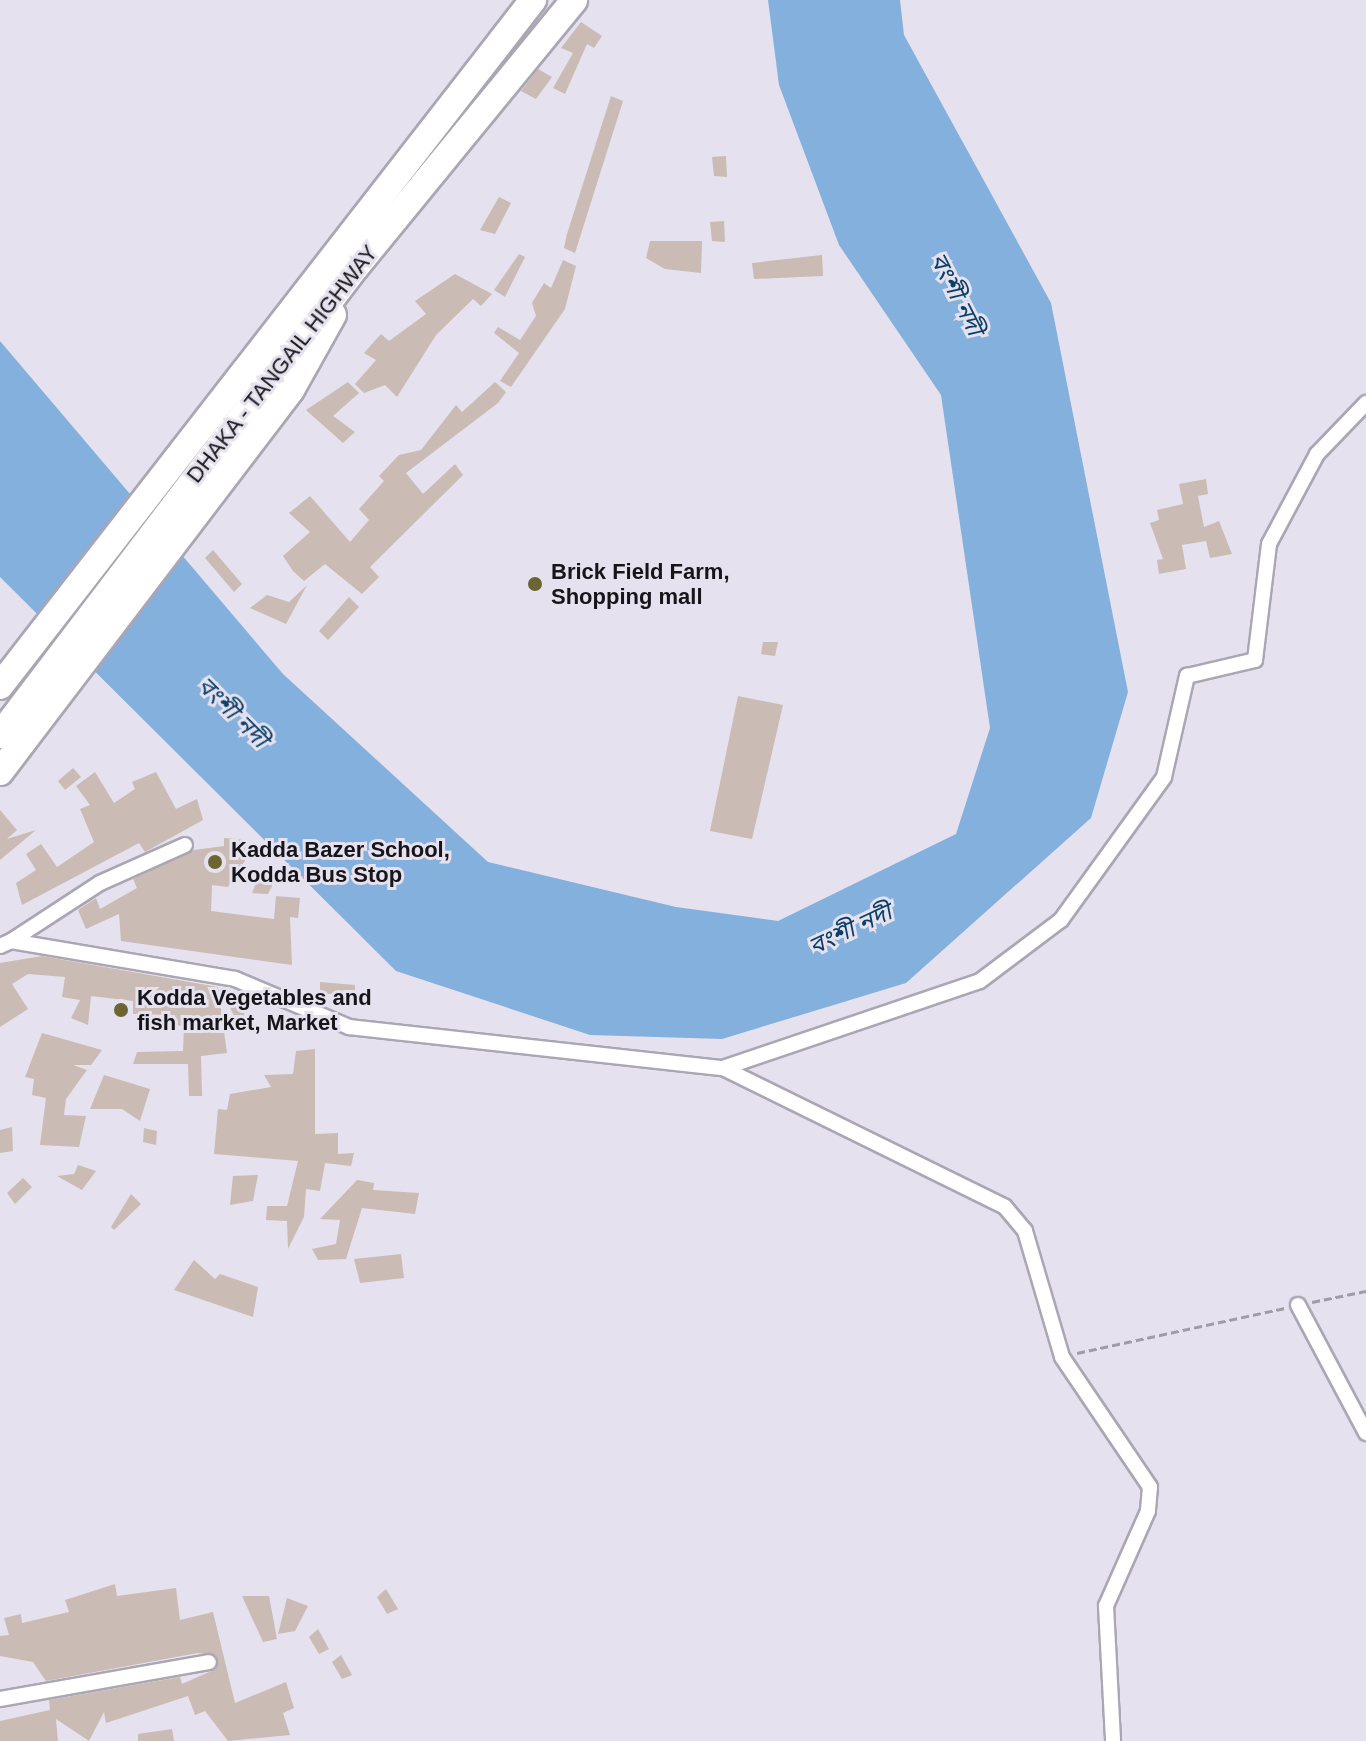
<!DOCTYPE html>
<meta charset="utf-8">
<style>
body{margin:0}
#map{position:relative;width:1366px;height:1741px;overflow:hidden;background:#e5e1ee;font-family:Arial,"Noto Sans Bengali",sans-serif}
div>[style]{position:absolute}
.water>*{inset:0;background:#83b0dc}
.building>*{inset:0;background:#cabcb5}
.path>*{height:3px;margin-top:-1.5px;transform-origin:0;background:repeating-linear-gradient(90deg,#9f9ca6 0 8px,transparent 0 12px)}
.roads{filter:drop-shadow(2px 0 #aaa6b3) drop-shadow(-2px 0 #aaa6b3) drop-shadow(0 2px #aaa6b3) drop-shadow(0 -2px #aaa6b3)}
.street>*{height:14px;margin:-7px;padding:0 7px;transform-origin:7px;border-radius:7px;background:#fff}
.highway>*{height:26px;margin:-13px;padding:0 13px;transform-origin:13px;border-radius:13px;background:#fff}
.dots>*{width:22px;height:22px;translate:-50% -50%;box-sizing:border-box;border:4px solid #e5e1ee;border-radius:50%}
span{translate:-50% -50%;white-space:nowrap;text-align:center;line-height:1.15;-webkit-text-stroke:6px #e5e1ee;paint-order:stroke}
.street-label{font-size:22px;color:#161519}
.poi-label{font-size:22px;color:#161519;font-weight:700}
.left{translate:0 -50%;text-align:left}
.water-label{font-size:24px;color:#0b3f68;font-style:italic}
</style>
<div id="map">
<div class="water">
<div style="clip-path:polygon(768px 0,900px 0,904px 35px,1051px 303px,1128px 692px,1091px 818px,906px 983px,722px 1039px,590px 1035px,396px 971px,0 577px,0 341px,283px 674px,488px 862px,676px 907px,778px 921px,956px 834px,990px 728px,941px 395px,839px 245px,779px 85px)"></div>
</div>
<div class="building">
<div style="clip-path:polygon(581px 22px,602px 36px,594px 48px,587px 44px,565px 94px,553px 88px,573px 53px,561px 48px)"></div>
<div style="clip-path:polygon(538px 69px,552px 77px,536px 99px,521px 91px)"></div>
<div style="clip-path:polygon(611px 96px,623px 101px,575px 253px,564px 248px,567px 234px)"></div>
<div style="clip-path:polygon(726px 156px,727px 177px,714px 176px,712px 157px)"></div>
<div style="clip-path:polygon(499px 197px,511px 203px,495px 234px,480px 230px)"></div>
<div style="clip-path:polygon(724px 221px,725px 242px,712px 241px,710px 222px)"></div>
<div style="clip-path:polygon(650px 241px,702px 241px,701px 273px,665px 269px,646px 258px)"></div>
<div style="clip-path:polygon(519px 254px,525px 257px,505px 297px,494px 290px)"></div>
<div style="clip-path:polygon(822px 255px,823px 276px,754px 279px,752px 263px)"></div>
<div style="clip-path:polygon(563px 260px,576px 266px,565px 309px,511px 387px,500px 381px,519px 353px,494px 333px,498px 327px,520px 340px,536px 316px,532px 303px,544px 283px,551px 288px)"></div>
<div style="clip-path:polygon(455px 274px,492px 294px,481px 306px,473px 299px,436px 335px,397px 397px,385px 385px,364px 393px,355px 384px,376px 360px,364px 353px,381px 334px,389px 341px,426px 314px,415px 301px)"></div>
<div style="clip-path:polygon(348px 382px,359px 393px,333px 416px,355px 432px,343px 443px,306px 410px)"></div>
<div style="clip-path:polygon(495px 382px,506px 392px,498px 403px,406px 473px,423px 494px,455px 464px,463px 475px,370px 567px,379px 577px,362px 594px,325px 564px,304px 581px,293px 571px,283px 556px,310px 532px,289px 513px,310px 496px,350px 542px,369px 520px,359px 509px,384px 481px,379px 476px,399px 455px,421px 450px,456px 405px,462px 412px)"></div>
<div style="clip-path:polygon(1206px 479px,1208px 494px,1198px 496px,1204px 527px,1219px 521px,1232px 554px,1210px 558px,1206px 541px,1182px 545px,1186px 569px,1159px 574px,1157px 560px,1163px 559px,1150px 523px,1159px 520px,1157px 510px,1183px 504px,1179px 484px)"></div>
<div style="clip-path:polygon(213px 550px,242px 584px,234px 592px,205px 558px)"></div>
<div style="clip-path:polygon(307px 585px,286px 624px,250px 608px,267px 595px,289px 602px)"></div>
<div style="clip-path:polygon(349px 597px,359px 607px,328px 640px,319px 631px)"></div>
<div style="clip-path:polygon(763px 642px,778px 642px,775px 656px,761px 654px)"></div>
<div style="clip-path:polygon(738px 696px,783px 705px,752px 839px,710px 831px)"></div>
<div style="clip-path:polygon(73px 768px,81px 777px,65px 790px,58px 781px)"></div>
<div style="clip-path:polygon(95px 772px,114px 803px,135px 789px,132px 782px,156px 772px,176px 809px,197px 799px,203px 820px,145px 852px,139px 843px,22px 905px,16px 883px,36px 870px,26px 854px,41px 844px,57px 867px,94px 842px,80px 809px,90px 805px,76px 786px)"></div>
<div style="clip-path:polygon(0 810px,17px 830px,7px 839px,36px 830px,0 860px)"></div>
<div style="clip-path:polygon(224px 838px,248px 840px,246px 859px,228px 887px,212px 885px,211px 911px,274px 919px,276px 896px,300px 898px,298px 918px,290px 917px,292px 965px,121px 941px,119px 914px,86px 929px,78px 910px,96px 898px,100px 909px,137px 888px,133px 879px,194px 850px,224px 846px)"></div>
<div style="clip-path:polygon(259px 876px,274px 882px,268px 894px,252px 893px)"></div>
<div style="clip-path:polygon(42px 956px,218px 987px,227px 1053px,201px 1056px,202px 1096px,189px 1096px,188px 1064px,133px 1064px,137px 1052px,183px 1051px,184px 1026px,175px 1025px,175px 1015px,133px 1014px,133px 1001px,91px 996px,88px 1025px,71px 1018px,80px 1000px,62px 997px,65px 977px,28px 974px,12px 984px,28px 1009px,0 1027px,0 963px)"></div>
<div style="clip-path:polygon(320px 982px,355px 985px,355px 991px,320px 995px)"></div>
<div style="clip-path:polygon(224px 996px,245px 997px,243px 1033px)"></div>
<div style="clip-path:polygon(42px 1033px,102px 1050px,91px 1065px,73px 1065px,87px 1070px,66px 1099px,64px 1115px,86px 1116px,79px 1147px,40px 1145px,46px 1098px,32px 1095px,34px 1079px,25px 1077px)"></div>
<div style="clip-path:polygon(315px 1049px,315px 1134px,338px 1133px,338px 1154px,354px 1153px,351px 1166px,325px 1163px,320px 1191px,306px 1189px,304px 1217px,288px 1249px,287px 1221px,266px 1220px,267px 1206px,287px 1206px,298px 1161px,214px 1154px,218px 1109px,227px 1110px,230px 1094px,271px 1087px,264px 1075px,293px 1074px,296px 1051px)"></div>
<div style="clip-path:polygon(104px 1075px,150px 1089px,140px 1121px,122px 1109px,90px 1109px)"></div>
<div style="clip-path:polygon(12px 1127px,13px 1151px,0 1153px,0 1130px)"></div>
<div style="clip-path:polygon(144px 1128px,157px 1131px,156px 1145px,143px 1142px)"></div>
<div style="clip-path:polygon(78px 1165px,96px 1171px,82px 1190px,57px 1176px,74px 1174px)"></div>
<div style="clip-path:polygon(258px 1175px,253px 1201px,230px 1205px,233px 1176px)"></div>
<div style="clip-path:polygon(23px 1178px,32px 1187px,15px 1204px,7px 1193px)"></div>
<div style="clip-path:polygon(357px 1180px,374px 1183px,373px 1190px,419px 1193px,415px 1214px,362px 1208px,346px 1259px,318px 1260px,312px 1249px,336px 1244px,340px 1220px,320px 1219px)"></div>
<div style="clip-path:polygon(131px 1194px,141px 1204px,114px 1230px,111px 1227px)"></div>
<div style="clip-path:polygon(401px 1254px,404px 1278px,360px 1283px,354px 1259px)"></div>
<div style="clip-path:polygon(194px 1260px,215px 1279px,220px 1274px,258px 1287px,253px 1317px,174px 1290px)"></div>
<div style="clip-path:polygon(115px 1584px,117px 1596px,176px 1588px,180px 1620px,213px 1612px,235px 1703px,286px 1682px,294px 1708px,283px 1713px,290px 1735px,228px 1741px,205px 1711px,195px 1715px,188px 1696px,106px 1723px,104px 1712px,89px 1741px,56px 1719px,58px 1741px,0 1741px,0 1721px,50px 1710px,49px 1700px,180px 1677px,182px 1684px,216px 1669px,216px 1655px,198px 1653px,46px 1681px,33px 1662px,0 1656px,0 1636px,9px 1635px,4px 1618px,21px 1614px,22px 1623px,69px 1612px,65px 1600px)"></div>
<div style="clip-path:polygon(386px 1589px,398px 1609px,387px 1614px,377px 1597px)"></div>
<div style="clip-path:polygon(242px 1596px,269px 1596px,277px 1639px,263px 1642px)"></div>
<div style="clip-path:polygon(287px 1598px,308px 1606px,295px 1631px,278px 1634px)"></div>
<div style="clip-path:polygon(318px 1629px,329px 1649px,319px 1654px,309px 1637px)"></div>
<div style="clip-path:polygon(341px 1655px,352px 1675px,342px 1679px,332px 1662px)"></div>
<div style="clip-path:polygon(172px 1729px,174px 1741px,138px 1741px,138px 1734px)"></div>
</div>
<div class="path">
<div style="left:1312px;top:1302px;width:55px;rotate:-11.5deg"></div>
<div style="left:1077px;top:1353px;width:213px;rotate:-12.2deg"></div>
</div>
<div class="roads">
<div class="street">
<div style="left:11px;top:941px;width:106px;rotate:-33.1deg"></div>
<div style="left:100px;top:883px;width:93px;rotate:-24.1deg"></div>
<div style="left:0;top:946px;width:12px;rotate:-24deg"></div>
<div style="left:11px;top:941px;width:227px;rotate:9.6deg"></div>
<div style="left:235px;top:979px;width:124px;rotate:22.8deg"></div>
<div style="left:349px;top:1027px;width:376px;rotate:6.3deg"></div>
<div style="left:723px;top:1068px;width:314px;rotate:26.2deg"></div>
<div style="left:1005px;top:1207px;width:31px;rotate:50deg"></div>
<div style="left:1025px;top:1231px;width:131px;rotate:73.6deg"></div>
<div style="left:1062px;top:1357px;width:157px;rotate:55.9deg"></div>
<div style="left:1150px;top:1487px;width:24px;rotate:95deg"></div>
<div style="left:1148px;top:1511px;width:104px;rotate:113.9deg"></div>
<div style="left:1106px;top:1606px;width:135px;rotate:87deg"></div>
<div style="left:723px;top:1068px;width:271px;rotate:-18.7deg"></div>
<div style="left:980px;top:981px;width:101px;rotate:-37deg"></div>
<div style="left:1061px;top:920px;width:176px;rotate:-54.2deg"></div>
<div style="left:1164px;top:777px;width:104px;rotate:-77.2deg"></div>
<div style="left:1187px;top:676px;width:70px;rotate:-13.2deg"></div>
<div style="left:1255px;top:660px;width:117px;rotate:-83.1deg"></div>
<div style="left:1269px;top:544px;width:102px;rotate:-61.9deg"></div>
<div style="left:1317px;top:454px;width:71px;rotate:-46.1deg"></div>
<div style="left:1298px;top:1305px;width:145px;rotate:62deg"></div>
<div style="left:0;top:1699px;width:212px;rotate:-10deg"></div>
</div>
<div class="highway">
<div style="left:0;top:686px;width:869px;rotate:-52.15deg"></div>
<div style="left:0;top:735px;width:587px;rotate:-52.76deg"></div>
<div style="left:355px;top:268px;width:346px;rotate:-50.7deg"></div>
<div style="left:0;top:772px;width:480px;rotate:-52.7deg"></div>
<div style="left:291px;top:390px;width:86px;rotate:-60.8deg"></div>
</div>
</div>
<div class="dots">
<div style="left:535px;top:584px;background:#6a6532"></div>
<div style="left:215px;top:862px;background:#6a6532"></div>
<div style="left:121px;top:1010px;background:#6a6532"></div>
</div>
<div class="street-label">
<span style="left:282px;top:364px;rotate:-52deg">DHAKA - TANGAIL HIGHWAY</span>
</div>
<div class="poi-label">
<span class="left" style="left:551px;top:584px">Brick Field Farm,<br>Shopping mall</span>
<span class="left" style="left:231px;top:862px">Kadda Bazer School,<br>Kodda Bus Stop</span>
<span class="left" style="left:137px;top:1010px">Kodda Vegetables and<br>fish market, Market</span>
</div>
<div class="water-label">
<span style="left:957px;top:294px;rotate:63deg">বংশী নদী</span>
<span style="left:233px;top:712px;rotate:45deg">বংশী নদী</span>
<span style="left:850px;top:929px;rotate:-25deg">বংশী নদী</span>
</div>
</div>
